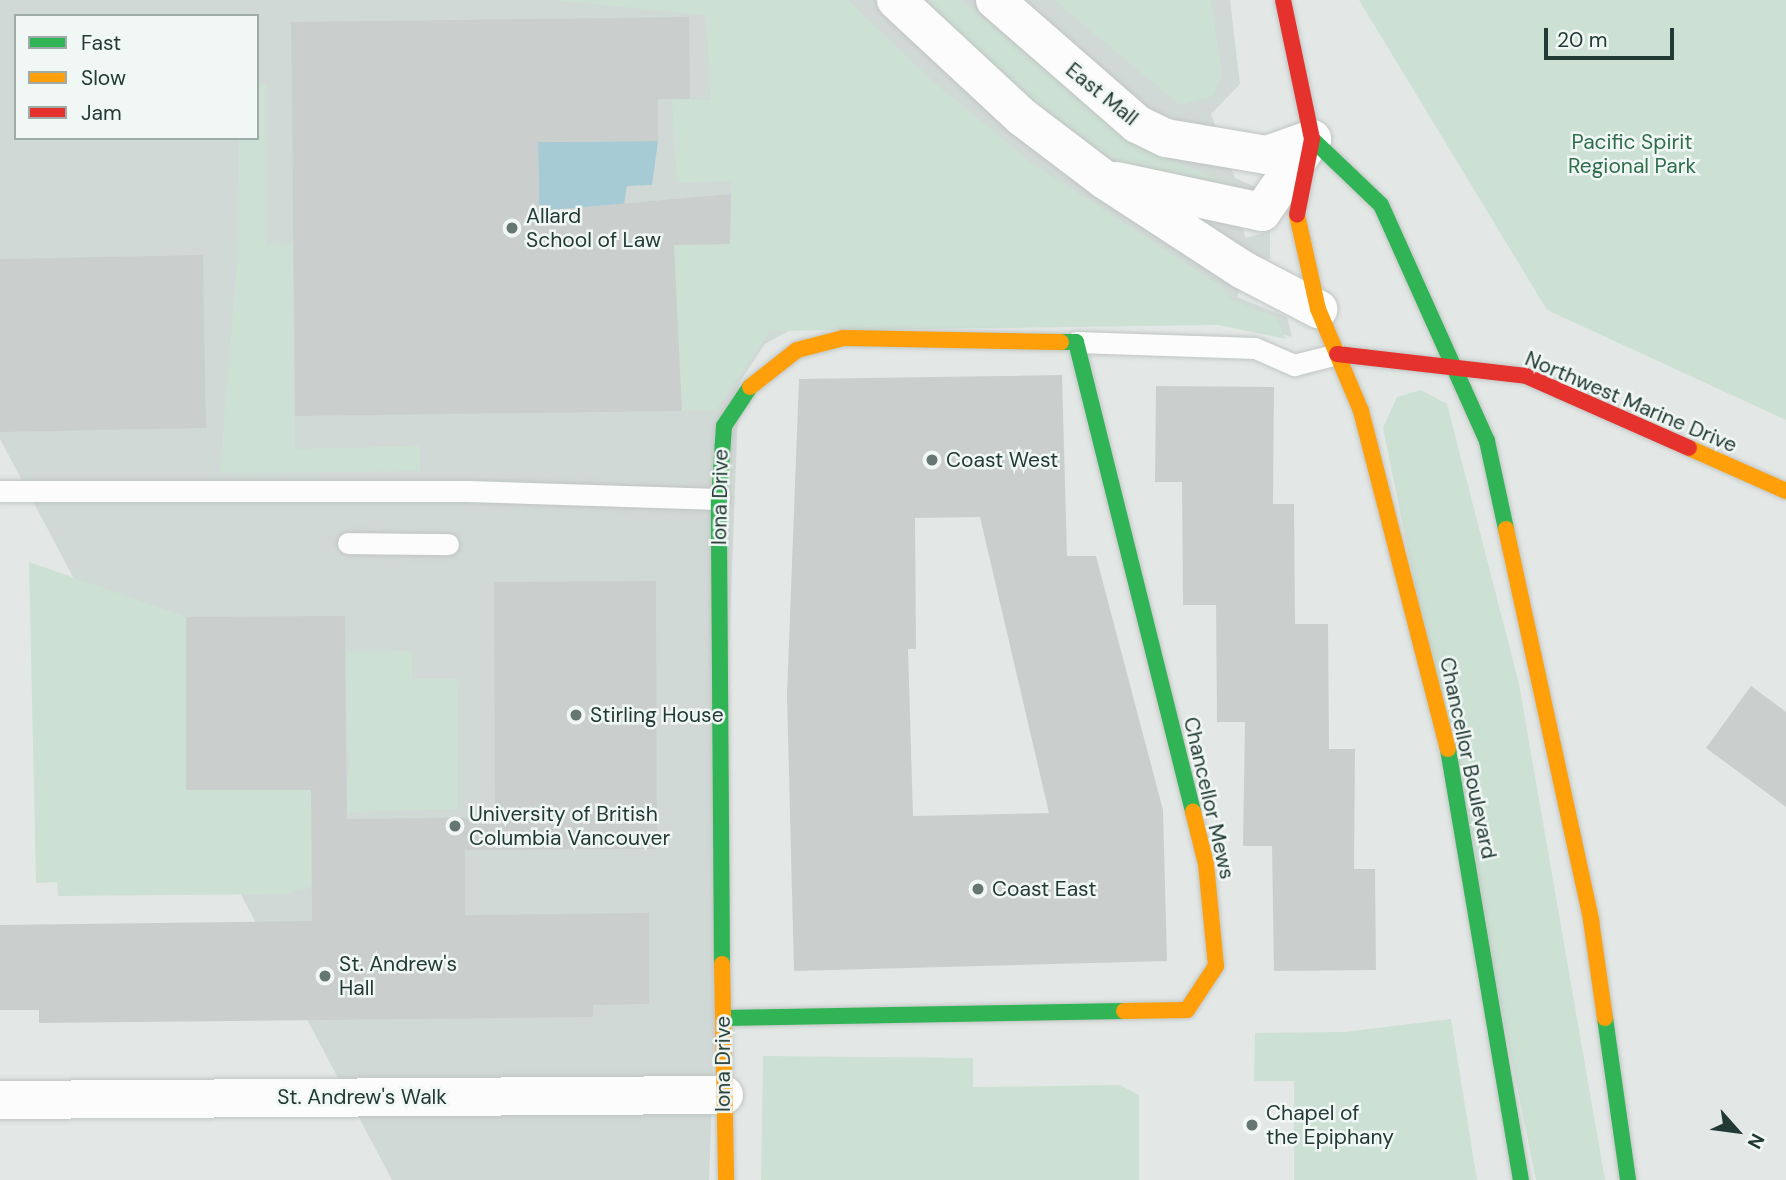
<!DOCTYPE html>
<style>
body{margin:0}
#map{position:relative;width:1786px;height:1180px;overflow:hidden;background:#e3e8e6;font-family:"DM Sans",sans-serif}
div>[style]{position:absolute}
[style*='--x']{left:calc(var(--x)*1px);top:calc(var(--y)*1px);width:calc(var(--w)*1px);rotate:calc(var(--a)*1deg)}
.built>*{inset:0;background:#d1d9d6}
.green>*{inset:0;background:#cde0d4}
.water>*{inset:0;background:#a6cbd4}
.building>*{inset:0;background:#cacfcd}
.roads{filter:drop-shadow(0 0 2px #c0c5c3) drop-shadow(0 0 2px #c0c5c3)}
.lane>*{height:21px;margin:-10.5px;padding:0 10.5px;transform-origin:10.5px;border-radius:10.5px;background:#fbfcfb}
.street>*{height:38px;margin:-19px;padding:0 19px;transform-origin:19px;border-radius:19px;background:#fbfcfb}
.fast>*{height:16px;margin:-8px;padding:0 8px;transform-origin:8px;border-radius:8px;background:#30b455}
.slow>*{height:16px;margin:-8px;padding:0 8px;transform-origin:8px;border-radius:8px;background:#ff9f0a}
.jam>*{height:16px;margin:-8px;padding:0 8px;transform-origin:8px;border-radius:8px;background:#e5322d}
.dots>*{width:19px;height:19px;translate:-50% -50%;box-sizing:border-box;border:4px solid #f1f7f4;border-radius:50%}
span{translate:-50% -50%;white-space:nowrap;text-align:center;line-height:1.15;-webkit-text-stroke:5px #f1f7f4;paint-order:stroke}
.street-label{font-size:21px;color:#223a35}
.park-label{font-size:21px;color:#2f6d4c}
.poi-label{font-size:21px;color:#223a35}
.left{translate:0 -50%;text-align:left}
.legend{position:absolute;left:14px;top:14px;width:245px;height:126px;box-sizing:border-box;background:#f1f7f4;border:2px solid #9eaba8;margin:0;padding:9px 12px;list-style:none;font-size:21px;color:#223a35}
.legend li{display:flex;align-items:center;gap:14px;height:35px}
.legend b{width:35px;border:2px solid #9eaba8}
.north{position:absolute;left:1702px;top:1096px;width:70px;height:70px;-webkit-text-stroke:5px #f1f7f4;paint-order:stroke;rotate:118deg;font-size:19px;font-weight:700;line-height:28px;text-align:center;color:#223a35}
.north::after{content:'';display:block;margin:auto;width:24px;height:32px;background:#223a35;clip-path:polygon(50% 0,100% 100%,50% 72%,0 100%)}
.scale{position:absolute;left:1544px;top:28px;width:130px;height:32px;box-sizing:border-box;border:4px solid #223a35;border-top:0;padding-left:9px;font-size:21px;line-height:24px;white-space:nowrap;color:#223a35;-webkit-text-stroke:5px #f1f7f4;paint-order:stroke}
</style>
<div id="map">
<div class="built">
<i style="clip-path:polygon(evenodd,0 0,1230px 0,1240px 84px,1211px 114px,1235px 178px,1265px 191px,1235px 190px,1245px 238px,1270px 231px,1270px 259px,1254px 256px,1237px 297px,1287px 317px,1292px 337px,1242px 323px,796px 327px,765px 344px,739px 383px,709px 1180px,392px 1180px,0 439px,0 0,16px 16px,257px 16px,257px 138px,16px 138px,16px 16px)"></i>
</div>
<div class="green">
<i style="clip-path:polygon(552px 0,848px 0,929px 78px,1032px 163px,1222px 287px,1232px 300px,1275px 317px,1286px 339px,1218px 325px,770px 331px,716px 410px,682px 411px,674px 245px,730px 244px,731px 181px,677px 183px,672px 99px,711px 100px,706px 15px)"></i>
<i style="clip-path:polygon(917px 0,961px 0,1136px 146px,1260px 196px,1136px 169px,1109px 156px,999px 76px)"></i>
<i style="clip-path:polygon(1054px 0,1211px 0,1222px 74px,1213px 96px,1180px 105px)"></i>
<i style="clip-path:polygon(1359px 0,1786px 0,1786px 420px,1547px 310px)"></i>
<i style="clip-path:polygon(257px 84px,266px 85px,267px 244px,293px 245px,295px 449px,420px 446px,420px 471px,220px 473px,237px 265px,239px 138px,257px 138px)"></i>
<i style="clip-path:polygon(1421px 390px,1447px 404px,1519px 684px,1605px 1180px,1536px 1180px,1383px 428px,1397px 397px)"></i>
<i style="clip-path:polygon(29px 562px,186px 617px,186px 790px,346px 790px,350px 760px,323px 652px,412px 651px,412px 679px,458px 679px,457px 809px,312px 813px,312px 886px,284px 894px,58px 896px,57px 882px,36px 883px)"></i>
<i style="clip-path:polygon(1451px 1019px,1477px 1180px,1294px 1180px,1294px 1081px,1254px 1081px,1255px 1033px,1344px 1032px)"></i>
<i style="clip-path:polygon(763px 1056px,973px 1058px,973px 1087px,1120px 1085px,1139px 1095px,1139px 1180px,761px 1180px)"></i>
</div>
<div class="water">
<i style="clip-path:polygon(658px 141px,652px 185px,627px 186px,624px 204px,539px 211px,538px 142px)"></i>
</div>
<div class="building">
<i style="clip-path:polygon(689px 17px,690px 99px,658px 99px,658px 141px,538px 142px,539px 211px,731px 194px,730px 244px,674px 245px,682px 411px,295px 416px,291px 22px)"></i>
<i style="clip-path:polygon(203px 255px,206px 428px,0 432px,0 259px)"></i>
<i style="clip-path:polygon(evenodd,1062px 375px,1067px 556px,1096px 556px,1163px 810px,1167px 961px,794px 971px,787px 695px,799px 379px,1062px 375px,980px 517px,1049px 813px,913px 816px,908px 649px,916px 649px,915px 518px,980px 517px)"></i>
<i style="clip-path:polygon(1156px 386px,1274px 387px,1273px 504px,1294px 504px,1295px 624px,1328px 624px,1329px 749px,1355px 749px,1354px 869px,1375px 869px,1376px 970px,1274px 971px,1272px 846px,1243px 846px,1245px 722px,1217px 722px,1216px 605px,1183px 605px,1182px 482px,1155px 482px)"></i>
<i style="clip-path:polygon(656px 581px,657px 849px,465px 850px,465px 915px,649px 913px,649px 1004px,593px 1005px,593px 1017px,39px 1023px,39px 1010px,0 1010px,0 925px,312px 921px,311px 790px,186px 790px,186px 617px,345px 616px,347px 819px,495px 817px,494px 582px)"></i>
<i style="clip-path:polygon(1751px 686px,1786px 712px,1786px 807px,1706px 748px)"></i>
</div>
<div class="roads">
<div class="lane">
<i style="--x:1076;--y:342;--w:179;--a:1.9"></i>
<i style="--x:1255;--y:348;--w:43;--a:23.6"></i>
<i style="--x:1294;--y:365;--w:44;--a:-14.3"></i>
<i style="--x:0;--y:491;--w:467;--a:0"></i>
<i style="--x:467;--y:491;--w:252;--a:1.8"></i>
<i style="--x:348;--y:543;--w:100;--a:0.6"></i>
</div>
<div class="street">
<i style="--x:896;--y:0;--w:172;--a:42.9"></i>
<i style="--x:1022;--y:117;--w:104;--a:37.2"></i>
<i style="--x:1105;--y:180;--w:165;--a:33.1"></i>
<i style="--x:1243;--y:270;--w:85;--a:27.5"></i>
<i style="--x:995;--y:0;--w:189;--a:41.1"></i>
<i style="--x:1137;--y:124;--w:32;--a:26"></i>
<i style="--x:1166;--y:138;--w:102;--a:9.6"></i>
<i style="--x:1267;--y:155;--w:48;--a:-19.6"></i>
<i style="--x:1117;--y:181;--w:148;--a:12.1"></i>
<i style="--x:1262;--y:212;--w:88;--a:-55.6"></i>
<i style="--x:0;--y:1100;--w:724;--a:-0.4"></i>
</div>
<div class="fast">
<i style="--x:1312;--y:139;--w:95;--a:43.7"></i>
<i style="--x:1381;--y:205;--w:259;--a:65.8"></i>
<i style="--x:1487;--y:441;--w:90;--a:77.8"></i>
<i style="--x:1061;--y:342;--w:15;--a:0"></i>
<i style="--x:1076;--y:342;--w:484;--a:76"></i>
<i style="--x:1448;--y:749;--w:437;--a:80.4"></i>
<i style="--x:722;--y:964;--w:465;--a:-90.4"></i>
<i style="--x:719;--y:499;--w:73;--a:-86.1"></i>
<i style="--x:724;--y:426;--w:47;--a:-56.3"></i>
<i style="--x:723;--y:1018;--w:401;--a:-1"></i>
<i style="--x:1605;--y:1018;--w:164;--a:81.9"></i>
</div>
<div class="slow">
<i style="--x:1297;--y:215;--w:96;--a:77.4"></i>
<i style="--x:1318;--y:309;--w:111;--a:67.1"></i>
<i style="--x:1361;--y:411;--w:349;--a:75.6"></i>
<i style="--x:750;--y:387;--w:60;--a:-38.2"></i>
<i style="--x:797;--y:350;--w:48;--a:-14.6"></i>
<i style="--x:843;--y:338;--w:218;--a:1.1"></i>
<i style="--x:1689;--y:448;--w:106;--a:23.9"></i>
<i style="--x:1506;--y:529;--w:400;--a:77.7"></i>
<i style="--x:1591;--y:920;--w:99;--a:81.9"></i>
<i style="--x:722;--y:964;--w:216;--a:88.9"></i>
<i style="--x:1124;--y:1011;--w:63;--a:-0.9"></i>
<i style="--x:1187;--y:1010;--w:53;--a:-56.6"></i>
<i style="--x:1216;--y:966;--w:102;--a:-95.6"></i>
<i style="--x:1206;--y:864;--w:54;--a:-104"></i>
</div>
<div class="jam">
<i style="--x:1283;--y:0;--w:142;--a:78.2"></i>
<i style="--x:1312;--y:139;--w:77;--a:101.2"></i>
<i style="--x:1337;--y:354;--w:190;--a:6.6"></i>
<i style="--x:1526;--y:376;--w:178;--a:23.8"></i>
</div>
</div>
<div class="dots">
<i style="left:512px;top:228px;background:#667773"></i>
<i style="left:932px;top:460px;background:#667773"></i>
<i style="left:576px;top:715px;background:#667773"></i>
<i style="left:455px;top:826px;background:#667773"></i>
<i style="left:978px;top:889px;background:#667773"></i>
<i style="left:325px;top:976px;background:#667773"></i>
<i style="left:1252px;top:1125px;background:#667773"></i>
</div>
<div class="street-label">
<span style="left:1102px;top:94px;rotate:39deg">East Mall</span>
<span style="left:1631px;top:402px;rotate:23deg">Northwest Marine Drive</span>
<span style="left:720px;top:497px;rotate:-89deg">Iona Drive</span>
<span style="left:1468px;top:758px;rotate:78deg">Chancellor Boulevard</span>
<span style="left:1209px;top:798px;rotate:77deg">Chancellor Mews</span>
<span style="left:723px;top:1064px;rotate:-90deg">Iona Drive</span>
<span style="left:362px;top:1097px">St. Andrew's Walk</span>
</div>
<div class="park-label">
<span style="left:1632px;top:154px">Pacific Spirit<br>Regional Park</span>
</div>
<div class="poi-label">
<span class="left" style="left:526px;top:228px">Allard<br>School of Law</span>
<span class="left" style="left:946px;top:460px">Coast West</span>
<span class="left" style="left:590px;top:715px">Stirling House</span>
<span class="left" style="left:469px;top:826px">University of British<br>Columbia Vancouver</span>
<span class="left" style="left:992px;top:889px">Coast East</span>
<span class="left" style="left:339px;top:976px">St. Andrew's<br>Hall</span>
<span class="left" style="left:1266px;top:1125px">Chapel of<br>the Epiphany</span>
</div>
<ul class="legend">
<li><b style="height:9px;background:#30b455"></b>Fast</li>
<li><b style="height:9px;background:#ff9f0a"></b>Slow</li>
<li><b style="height:9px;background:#e5322d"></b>Jam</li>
</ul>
<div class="north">N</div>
<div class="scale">20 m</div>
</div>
